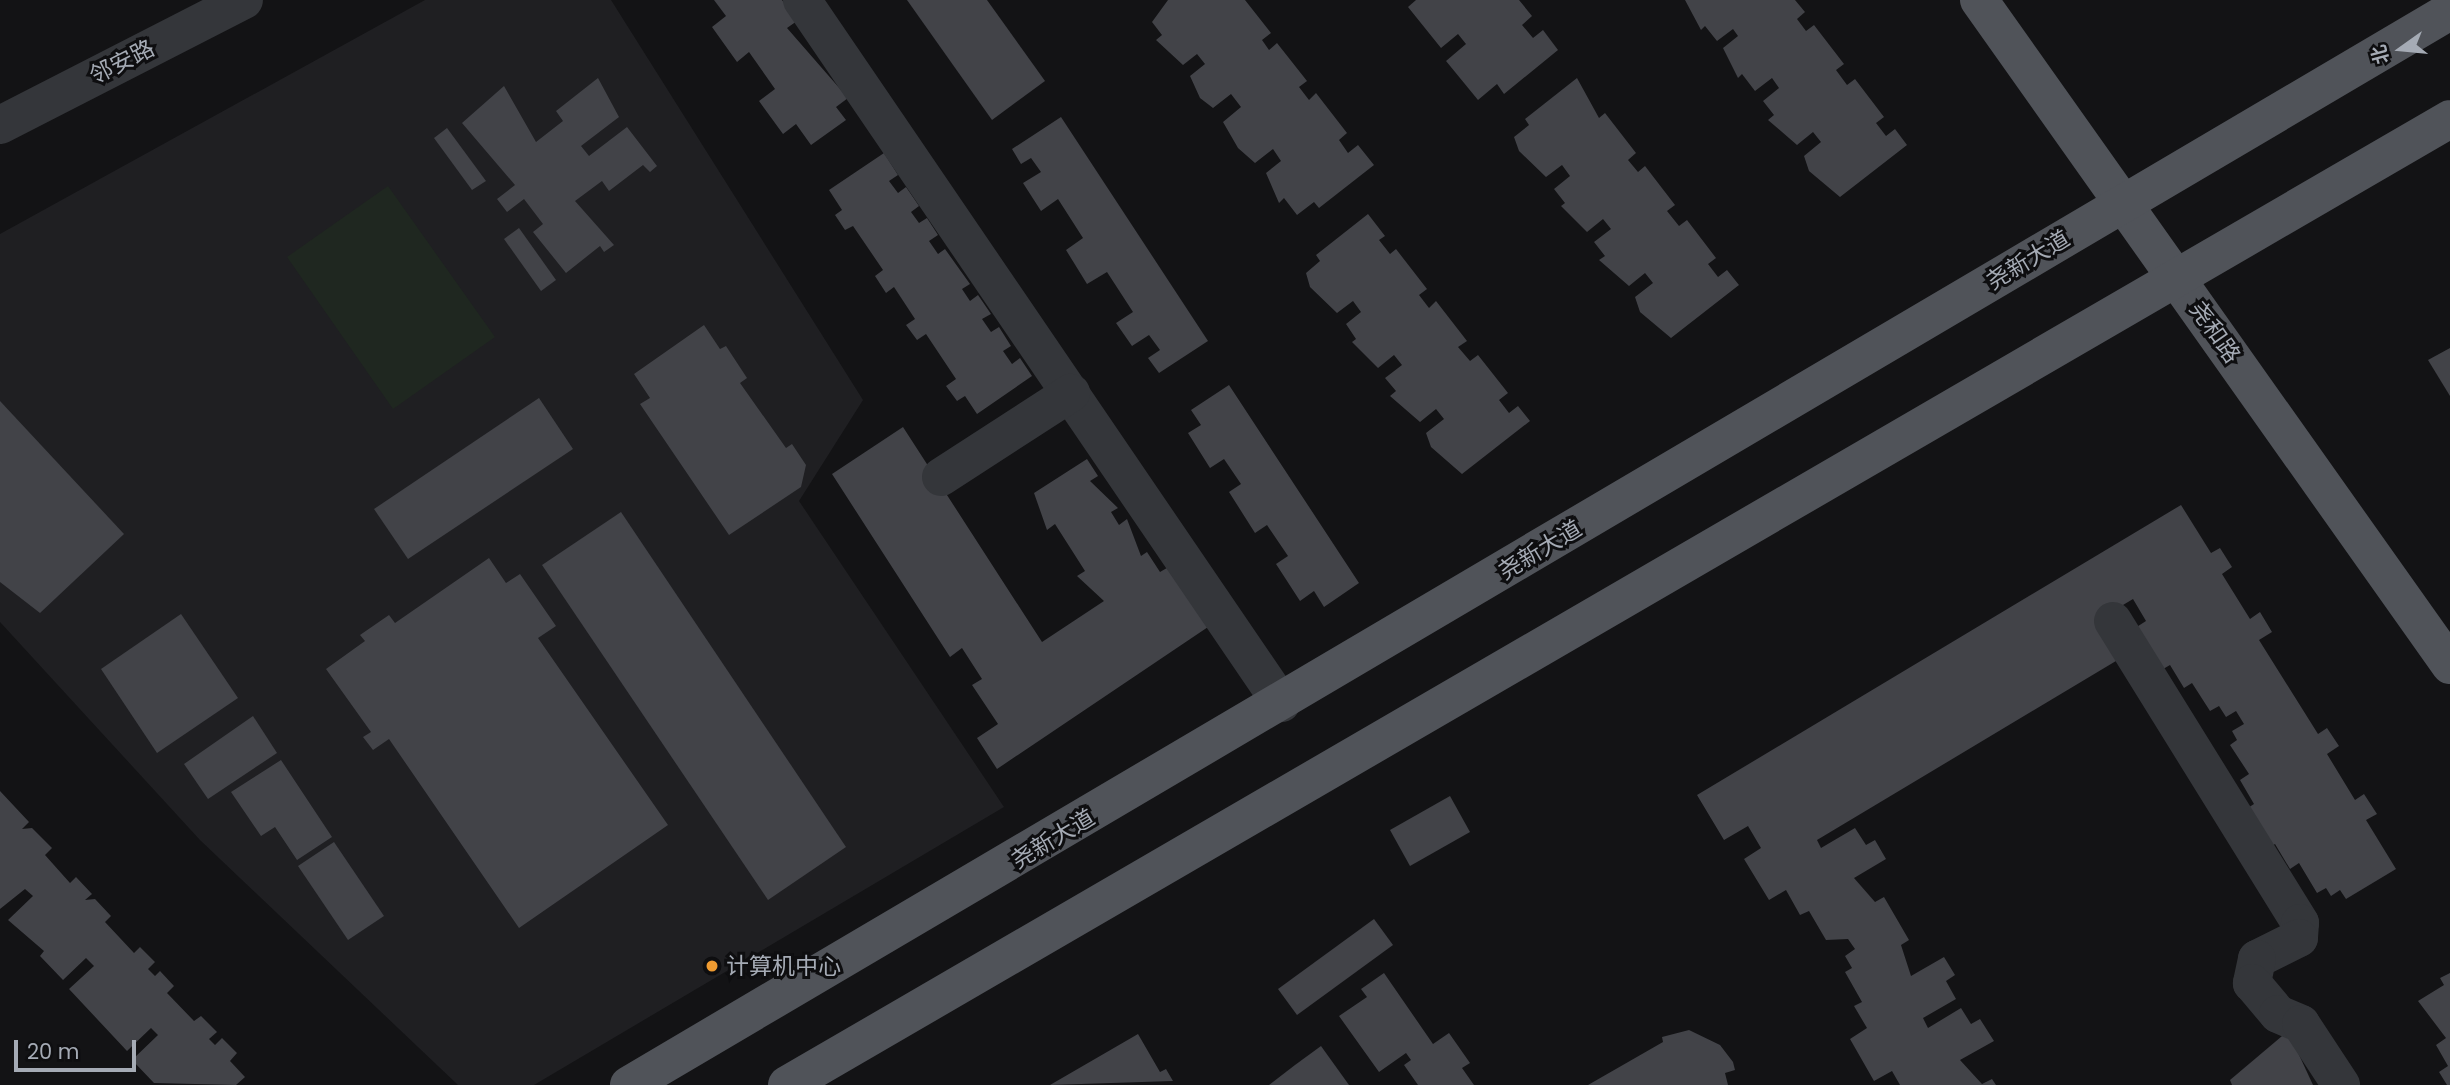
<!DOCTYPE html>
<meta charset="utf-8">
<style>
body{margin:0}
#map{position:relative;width:2450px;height:1085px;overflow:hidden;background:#131315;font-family:Poppins,"Noto Sans SC",sans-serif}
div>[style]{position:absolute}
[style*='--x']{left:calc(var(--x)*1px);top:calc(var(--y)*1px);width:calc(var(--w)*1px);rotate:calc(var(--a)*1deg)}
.built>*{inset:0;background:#1f1f22}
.green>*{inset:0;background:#1f2720}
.building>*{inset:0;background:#424348}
.minor>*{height:38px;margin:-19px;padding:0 19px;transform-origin:19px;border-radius:19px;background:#34363a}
.major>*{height:38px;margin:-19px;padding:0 19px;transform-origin:19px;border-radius:19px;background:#505359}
.dots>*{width:19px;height:19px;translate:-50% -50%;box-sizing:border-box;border:4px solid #0e0e10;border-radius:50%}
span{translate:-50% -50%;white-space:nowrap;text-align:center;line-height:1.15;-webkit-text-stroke:6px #0e0e10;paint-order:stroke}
.street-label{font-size:23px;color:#a5abb5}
.poi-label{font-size:23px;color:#a5abb5}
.left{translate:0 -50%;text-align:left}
.north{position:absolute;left:2366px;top:14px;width:70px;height:70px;-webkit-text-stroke:5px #0e0e10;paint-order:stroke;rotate:255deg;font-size:19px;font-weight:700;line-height:28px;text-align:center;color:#a5abb5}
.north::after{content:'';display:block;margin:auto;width:24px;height:32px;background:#a5abb5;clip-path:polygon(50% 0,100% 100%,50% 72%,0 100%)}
.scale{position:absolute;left:14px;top:1040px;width:122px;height:32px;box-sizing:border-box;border:4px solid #a5abb5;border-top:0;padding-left:9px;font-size:21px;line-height:24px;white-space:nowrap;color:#a5abb5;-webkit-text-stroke:5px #0e0e10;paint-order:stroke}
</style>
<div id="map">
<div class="built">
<i style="clip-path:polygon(425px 0,611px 0,863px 400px,799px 501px,1004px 807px,534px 1085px,458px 1085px,200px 840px,0 622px,0 234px)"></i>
</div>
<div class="green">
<i style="clip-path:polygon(388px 186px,495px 337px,393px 409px,287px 257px)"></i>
</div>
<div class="building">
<i style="clip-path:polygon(714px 0,782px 0,797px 21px,787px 28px,848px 98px,836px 107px,846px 120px,811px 145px,796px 124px,783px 134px,759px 101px,775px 89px,749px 52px,737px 62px,712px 27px,726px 16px)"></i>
<i style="clip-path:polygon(907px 0,987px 0,1045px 81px,992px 120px)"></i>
<i style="clip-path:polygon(1168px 0,1245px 0,1271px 33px,1262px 40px,1269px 50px,1277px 43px,1307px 81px,1299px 87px,1309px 100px,1316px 93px,1347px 133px,1339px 140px,1348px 153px,1358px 145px,1374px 165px,1319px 208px,1314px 202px,1297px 215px,1284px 198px,1279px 203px,1266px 173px,1281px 161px,1273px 149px,1255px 163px,1238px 148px,1223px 122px,1241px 107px,1231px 94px,1213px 108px,1200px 98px,1190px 76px,1205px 64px,1197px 54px,1183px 65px,1156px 40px,1162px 35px,1152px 22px)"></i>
<i style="clip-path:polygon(1416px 0,1519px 0,1532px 16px,1522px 25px,1533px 38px,1543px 30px,1558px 50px,1504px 94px,1497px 84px,1478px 100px,1446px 61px,1466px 44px,1458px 34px,1441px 48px,1408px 7px)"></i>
<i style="clip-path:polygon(1685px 0,1795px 0,1805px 12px,1797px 19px,1806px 31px,1814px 25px,1844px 64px,1836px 70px,1847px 85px,1855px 79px,1884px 117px,1876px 123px,1886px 136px,1895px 129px,1907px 145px,1840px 197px,1809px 171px,1804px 156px,1821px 142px,1813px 132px,1797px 145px,1768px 120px,1774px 115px,1763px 101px,1779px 88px,1772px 78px,1755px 91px,1742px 74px,1738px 78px,1723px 48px,1738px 36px,1733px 29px,1717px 41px,1705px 26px,1701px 30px)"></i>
<i style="clip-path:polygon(598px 78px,619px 117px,581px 146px,589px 156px,627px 127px,657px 166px,650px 172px,643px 165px,609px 191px,602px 181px,575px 201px,614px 245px,604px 252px,600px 246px,566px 273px,533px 232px,543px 224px,524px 199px,507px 212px,497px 199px,515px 185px,462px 123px,504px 86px,536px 142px,563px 121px,556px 111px)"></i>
<i style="clip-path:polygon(1577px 78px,1599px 118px,1605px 113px,1636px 153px,1628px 160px,1638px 172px,1645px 166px,1675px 205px,1667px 211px,1679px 226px,1687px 220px,1716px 258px,1708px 264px,1718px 277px,1727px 270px,1739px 285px,1671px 338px,1640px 312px,1635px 297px,1653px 283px,1645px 273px,1629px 286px,1599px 260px,1605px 256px,1594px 242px,1611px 229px,1603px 219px,1587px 232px,1561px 206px,1565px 203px,1554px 189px,1570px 176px,1562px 165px,1546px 177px,1519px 151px,1514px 137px,1529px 125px,1525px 119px)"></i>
<i style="clip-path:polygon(1061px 117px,1208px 341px,1159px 373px,1148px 358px,1160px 350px,1149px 335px,1132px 346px,1116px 323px,1133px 312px,1107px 272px,1087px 284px,1066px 250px,1083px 238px,1058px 199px,1041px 211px,1023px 183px,1041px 172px,1031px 158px,1021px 164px,1012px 149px)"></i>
<i style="clip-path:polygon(447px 128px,486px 181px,472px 190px,434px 138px)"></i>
<i style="clip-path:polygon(884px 153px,898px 175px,889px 181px,898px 193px,906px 187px,919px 206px,911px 212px,919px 223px,927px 218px,938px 235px,929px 241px,938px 254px,945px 249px,970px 284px,962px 289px,970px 301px,978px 295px,991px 314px,982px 319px,991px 332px,999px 327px,1011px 346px,1003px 351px,1012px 364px,1020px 358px,1032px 376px,977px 414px,965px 396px,957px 401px,946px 386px,956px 379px,926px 334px,917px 340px,906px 325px,915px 319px,894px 287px,886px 293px,875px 276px,883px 270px,853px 226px,845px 230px,835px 215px,842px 210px,829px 190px)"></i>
<i style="clip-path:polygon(1368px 214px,1385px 236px,1379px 240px,1390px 254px,1396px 249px,1427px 289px,1419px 295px,1429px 308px,1436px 301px,1467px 341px,1458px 347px,1470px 361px,1478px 355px,1508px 393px,1499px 400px,1509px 413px,1518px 406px,1530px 421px,1462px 474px,1431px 447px,1426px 433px,1444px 419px,1436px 409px,1420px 422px,1390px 396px,1396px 391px,1385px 378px,1402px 365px,1394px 355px,1378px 368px,1352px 342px,1356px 339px,1346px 324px,1361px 312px,1353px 301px,1337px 313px,1310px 287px,1306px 273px,1320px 261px,1316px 255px)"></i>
<i style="clip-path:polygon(519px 228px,556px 280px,541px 291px,504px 239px)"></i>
<i style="clip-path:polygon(704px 325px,720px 349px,726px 346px,747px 378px,740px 383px,786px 448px,792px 444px,806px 465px,801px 487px,729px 535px,640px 404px,650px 398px,634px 374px)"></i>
<i style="clip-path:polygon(2450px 348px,2450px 396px,2428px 360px)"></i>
<i style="clip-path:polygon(1229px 385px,1359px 583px,1324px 607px,1314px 591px,1300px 601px,1276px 564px,1288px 556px,1267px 525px,1255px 533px,1229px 492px,1241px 484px,1224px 459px,1210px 468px,1188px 433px,1201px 425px,1191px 410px)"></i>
<i style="clip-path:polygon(539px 398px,573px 449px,408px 559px,374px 509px)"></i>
<i style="clip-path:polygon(0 401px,124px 534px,40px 613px,0 582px)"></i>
<i style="clip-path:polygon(903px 427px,1042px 642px,1104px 601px,1077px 576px,1085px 571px,1055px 524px,1047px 530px,1034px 493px,1087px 459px,1098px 476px,1090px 481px,1118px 508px,1111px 512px,1119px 525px,1127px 519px,1141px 556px,1147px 552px,1160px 572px,1172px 565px,1211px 625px,997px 769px,977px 738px,998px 724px,972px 685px,982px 679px,962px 648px,950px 657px,832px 474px)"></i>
<i style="clip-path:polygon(2181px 505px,2211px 553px,2220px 548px,2232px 567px,2222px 574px,2250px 619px,2260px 612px,2272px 632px,2259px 640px,2318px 734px,2327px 728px,2339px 746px,2327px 754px,2355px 800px,2364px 794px,2377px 814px,2366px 820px,2396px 869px,2346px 899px,2340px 890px,2331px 896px,2326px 888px,2317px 893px,2299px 863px,2290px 869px,2275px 844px,2267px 849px,2243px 811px,2254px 804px,2240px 780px,2249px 774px,2230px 745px,2237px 740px,2232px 731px,2244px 724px,2236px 711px,2226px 717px,2219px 706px,2210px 711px,2192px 683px,2184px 688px,2170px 665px,2158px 672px,2132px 630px,2146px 621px,2133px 599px,2103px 617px,2126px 655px,1817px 840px,1821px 848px,1855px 828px,1866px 845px,1875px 840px,1886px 859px,1854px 878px,1875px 902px,1884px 897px,1909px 940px,1901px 945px,1911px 976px,1944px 957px,1955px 975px,1946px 981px,1956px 999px,1923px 1018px,1928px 1028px,1961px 1008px,1971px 1024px,1980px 1019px,1994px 1041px,1960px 1060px,1982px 1084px,1992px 1079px,1996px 1085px,1900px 1085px,1892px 1071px,1874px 1081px,1850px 1039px,1867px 1028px,1854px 1006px,1862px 1002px,1845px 972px,1852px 968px,1845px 956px,1855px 949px,1848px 939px,1826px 940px,1809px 911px,1800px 915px,1786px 890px,1769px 900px,1744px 859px,1761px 848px,1748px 826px,1724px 840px,1697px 795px)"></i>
<i style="clip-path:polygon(621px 512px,846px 847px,768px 900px,542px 565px)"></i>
<i style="clip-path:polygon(489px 558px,506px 583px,520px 574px,556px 626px,538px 638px,668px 825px,519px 928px,389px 739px,373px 750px,363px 737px,371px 732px,326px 669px,365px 641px,360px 635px,389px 615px,395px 623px)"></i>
<i style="clip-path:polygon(181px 614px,238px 698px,157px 753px,101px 669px)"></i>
<i style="clip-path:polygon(253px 716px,277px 753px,208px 799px,184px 764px)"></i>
<i style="clip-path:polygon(281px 760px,332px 837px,297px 860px,275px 827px,261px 836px,231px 792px)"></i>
<i style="clip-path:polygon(0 791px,29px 822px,22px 829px,32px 828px,52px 848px,45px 855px,70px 883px,76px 877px,92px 894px,85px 900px,95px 899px,111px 916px,105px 922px,134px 953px,140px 947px,155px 962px,148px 969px,155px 976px,160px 971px,174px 986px,167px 993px,194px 1021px,201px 1016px,217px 1032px,209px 1039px,215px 1045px,222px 1038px,237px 1053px,230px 1061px,245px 1077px,236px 1085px,154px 1083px,132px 1060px,158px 1035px,151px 1028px,127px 1051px,69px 989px,94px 966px,86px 958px,63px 980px,40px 956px,44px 951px,8px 920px,33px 896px,25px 889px,0 909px)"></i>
<i style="clip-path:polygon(1450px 796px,1470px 832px,1410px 866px,1390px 830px)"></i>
<i style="clip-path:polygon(334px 842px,384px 916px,348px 940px,298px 866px)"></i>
<i style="clip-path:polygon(1374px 919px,1393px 945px,1297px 1015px,1278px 989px)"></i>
<i style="clip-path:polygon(1384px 973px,1433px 1044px,1449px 1033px,1470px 1063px,1462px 1068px,1474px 1085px,1418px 1085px,1404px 1065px,1411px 1060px,1406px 1053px,1379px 1072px,1339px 1016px,1367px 997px,1361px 989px)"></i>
<i style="clip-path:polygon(2450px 973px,2450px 1085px,2447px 1085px,2439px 1072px,2448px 1066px,2436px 1045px,2446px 1038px,2418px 1001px,2444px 985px,2440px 978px)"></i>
<i style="clip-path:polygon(1689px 1030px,1720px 1045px,1733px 1062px,1735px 1070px,1725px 1073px,1728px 1085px,1588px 1085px,1663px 1042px,1662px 1037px)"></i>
<i style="clip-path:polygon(2288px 1031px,2313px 1085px,2232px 1085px,2230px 1080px)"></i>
<i style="clip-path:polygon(1138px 1034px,1160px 1072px,1166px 1069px,1173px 1081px,1050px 1085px)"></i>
<i style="clip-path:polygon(1321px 1046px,1349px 1085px,1269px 1085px,1295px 1065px)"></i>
</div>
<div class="minor">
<i style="--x:802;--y:0;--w:851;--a:55.73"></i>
<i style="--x:0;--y:125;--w:274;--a:-27.1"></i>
<i style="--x:941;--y:477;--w:155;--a:-32.9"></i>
<i style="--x:2113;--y:621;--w:355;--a:58.2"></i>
<i style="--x:2300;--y:923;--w:15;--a:94"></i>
<i style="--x:2299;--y:938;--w:47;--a:153.4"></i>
<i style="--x:2257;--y:959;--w:25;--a:102"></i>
<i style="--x:2252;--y:983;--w:40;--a:50"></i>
<i style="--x:2278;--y:1014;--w:25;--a:23"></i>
<i style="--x:2301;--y:1024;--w:73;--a:56.7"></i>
</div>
<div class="major">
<i style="--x:1979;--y:0;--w:815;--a:54.69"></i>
<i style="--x:629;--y:1085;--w:2114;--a:-30.53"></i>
<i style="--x:787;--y:1085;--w:1923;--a:-30.15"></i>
</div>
<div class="dots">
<i style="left:712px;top:966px;background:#ef9b31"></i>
</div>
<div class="street-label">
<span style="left:122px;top:62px;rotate:-27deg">邻安路</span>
<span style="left:2028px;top:260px;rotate:-31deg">尧新大道</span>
<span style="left:2215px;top:332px;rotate:55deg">尧和路</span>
<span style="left:1540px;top:550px;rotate:-31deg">尧新大道</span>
<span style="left:1053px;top:839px;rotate:-31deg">尧新大道</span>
</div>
<div class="poi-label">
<span class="left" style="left:726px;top:966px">计算机中心</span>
</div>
<div class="north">北</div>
<div class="scale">20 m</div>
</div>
